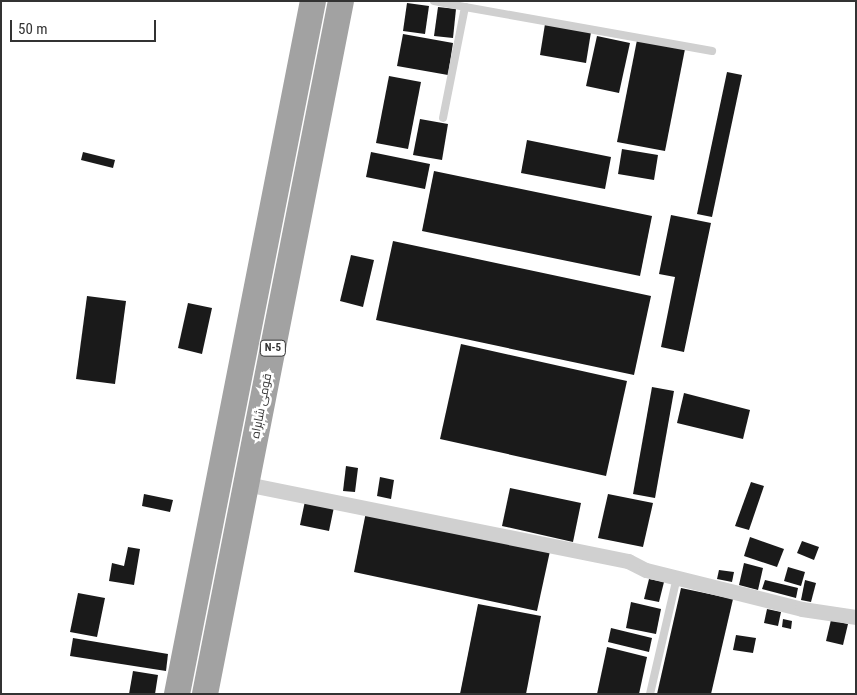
<!DOCTYPE html>
<meta charset="utf-8">
<style>
body{margin:0}
#map{position:relative;width:857px;height:695px;overflow:hidden;background:#fff;font-family:"Roboto Condensed",Cairo,sans-serif}
div>[style]{position:absolute}
[style*='--x']{left:calc(var(--x)*1px);top:calc(var(--y)*1px);width:calc(var(--w)*1px);rotate:calc(var(--a)*1deg)}
.building>*{inset:0;background:#1a1a1a}
.service>*{height:8px;margin:-4px;padding:0 4px;transform-origin:4px;border-radius:4px;background:#d0d0d0}
.minor>*{height:15px;margin:-7.5px;padding:0 7.5px;transform-origin:7.5px;border-radius:7.5px;background:#d0d0d0}
.trunk>*{height:26px;margin:-13px;padding:0 13px;transform-origin:13px;border-radius:13px;background:#a2a2a2}
span{translate:-50% -50%;white-space:nowrap;text-align:center;line-height:1.15;-webkit-text-stroke:5px #fff;paint-order:stroke}
.shield-label span{padding:1px 4px;background:#fff;border:1px solid;border-radius:4px;-webkit-text-stroke-width:0}
.shield-label{font-size:11px;color:#333;font-weight:700}
.street-label{font-size:12px;color:#333}
.frame{position:absolute;inset:0;border:2px solid #333;pointer-events:none}
.scale{position:absolute;left:10px;top:20px;width:146px;height:22px;box-sizing:border-box;border:2px solid #333;border-top:0;padding-left:6px;font-size:15px;line-height:18px;white-space:nowrap;color:#333;-webkit-text-stroke:4px #fff;paint-order:stroke}
</style>
<div id="map">
<div class="building">
<i style="clip-path:polygon(407px 3px,429px 6px,425px 34px,403px 31px)"></i>
<i style="clip-path:polygon(438px 7px,456px 9px,453px 38px,434px 36px)"></i>
<i style="clip-path:polygon(545px 24px,591px 32px,586px 63px,540px 55px)"></i>
<i style="clip-path:polygon(403px 34px,453px 43px,448px 75px,397px 66px)"></i>
<i style="clip-path:polygon(597px 36px,630px 43px,619px 93px,586px 86px)"></i>
<i style="clip-path:polygon(637px 40px,685px 49px,665px 151px,617px 142px)"></i>
<i style="clip-path:polygon(727px 72px,742px 75px,712px 217px,697px 214px)"></i>
<i style="clip-path:polygon(389px 76px,421px 82px,408px 149px,376px 143px)"></i>
<i style="clip-path:polygon(420px 119px,448px 124px,442px 160px,413px 155px)"></i>
<i style="clip-path:polygon(527px 140px,611px 157px,605px 189px,521px 173px)"></i>
<i style="clip-path:polygon(622px 149px,658px 155px,654px 180px,618px 174px)"></i>
<i style="clip-path:polygon(83px 152px,115px 160px,113px 168px,81px 160px)"></i>
<i style="clip-path:polygon(371px 152px,430px 164px,425px 189px,366px 177px)"></i>
<i style="clip-path:polygon(434px 171px,652px 216px,640px 276px,422px 231px)"></i>
<i style="clip-path:polygon(671px 215px,711px 223px,684px 352px,661px 347px,675px 277px,659px 274px)"></i>
<i style="clip-path:polygon(393px 241px,651px 296px,634px 375px,376px 320px)"></i>
<i style="clip-path:polygon(351px 255px,374px 260px,363px 307px,340px 301px)"></i>
<i style="clip-path:polygon(87px 296px,126px 301px,115px 384px,76px 379px)"></i>
<i style="clip-path:polygon(188px 303px,212px 308px,202px 354px,178px 348px)"></i>
<i style="clip-path:polygon(461px 344px,627px 381px,606px 476px,440px 439px)"></i>
<i style="clip-path:polygon(652px 387px,674px 391px,655px 498px,633px 494px)"></i>
<i style="clip-path:polygon(684px 393px,750px 410px,743px 439px,677px 423px)"></i>
<i style="clip-path:polygon(346px 466px,358px 468px,355px 492px,343px 491px)"></i>
<i style="clip-path:polygon(380px 477px,394px 480px,391px 499px,377px 496px)"></i>
<i style="clip-path:polygon(751px 482px,764px 486px,749px 530px,735px 526px)"></i>
<i style="clip-path:polygon(510px 488px,581px 503px,573px 542px,502px 526px)"></i>
<i style="clip-path:polygon(144px 494px,173px 500px,170px 512px,142px 506px)"></i>
<i style="clip-path:polygon(608px 494px,653px 503px,643px 547px,598px 538px)"></i>
<i style="clip-path:polygon(305px 501px,334px 507px,329px 531px,300px 525px)"></i>
<i style="clip-path:polygon(366px 512px,550px 551px,537px 611px,354px 572px)"></i>
<i style="clip-path:polygon(750px 537px,784px 549px,777px 567px,744px 556px)"></i>
<i style="clip-path:polygon(802px 541px,819px 547px,814px 560px,797px 553px)"></i>
<i style="clip-path:polygon(128px 547px,140px 549px,134px 585px,109px 581px,112px 563px,124px 566px)"></i>
<i style="clip-path:polygon(744px 563px,763px 568px,758px 590px,739px 585px)"></i>
<i style="clip-path:polygon(788px 567px,805px 572px,801px 586px,784px 581px)"></i>
<i style="clip-path:polygon(719px 570px,734px 572px,732px 582px,717px 579px)"></i>
<i style="clip-path:polygon(649px 579px,664px 582px,659px 602px,644px 599px)"></i>
<i style="clip-path:polygon(765px 580px,798px 588px,796px 598px,762px 589px)"></i>
<i style="clip-path:polygon(805px 580px,816px 583px,811px 602px,801px 600px)"></i>
<i style="clip-path:polygon(681px 588px,733px 599px,711px 694px,657px 694px)"></i>
<i style="clip-path:polygon(78px 593px,105px 598px,97px 637px,70px 632px)"></i>
<i style="clip-path:polygon(631px 602px,661px 609px,656px 634px,626px 628px)"></i>
<i style="clip-path:polygon(478px 604px,541px 616px,526px 694px,460px 694px)"></i>
<i style="clip-path:polygon(767px 609px,781px 612px,778px 626px,764px 623px)"></i>
<i style="clip-path:polygon(783px 619px,792px 621px,791px 629px,782px 627px)"></i>
<i style="clip-path:polygon(831px 620px,848px 624px,843px 645px,826px 641px)"></i>
<i style="clip-path:polygon(611px 628px,652px 638px,649px 652px,608px 642px)"></i>
<i style="clip-path:polygon(736px 635px,756px 638px,753px 653px,733px 650px)"></i>
<i style="clip-path:polygon(73px 638px,168px 654px,166px 671px,70px 656px)"></i>
<i style="clip-path:polygon(607px 647px,647px 657px,639px 694px,597px 694px)"></i>
<i style="clip-path:polygon(133px 671px,158px 675px,155px 694px,129px 694px)"></i>
</div>
<div class="service">
<i style="--x:434;--y:1;--w:32;--a:11"></i>
<i style="--x:465;--y:7;--w:113;--a:101.2"></i>
<i style="--x:465;--y:7;--w:251;--a:10.1"></i>
<i style="--x:650;--y:694;--w:120;--a:-77"></i>
</div>
<div class="minor">
<i style="--x:246;--y:484;--w:390;--a:11.4"></i>
<i style="--x:628;--y:561;--w:20;--a:27"></i>
<i style="--x:646;--y:570;--w:161;--a:14"></i>
<i style="--x:802;--y:609;--w:55;--a:8.4"></i>
</div>
<div class="trunk">
<i style="--x:177;--y:694;--w:706;--a:-78.9"></i>
<i style="--x:205;--y:694;--w:706;--a:-78.9"></i>
</div>
<div class="shield-label">
<span style="left:273px;top:348px">N-5</span>
</div>
<div class="street-label">
<span style="left:262px;top:406px;rotate:-79deg">قومی شاہراہ</span>
</div>
<div class="frame"></div>
<div class="scale">50 m</div>
</div>
